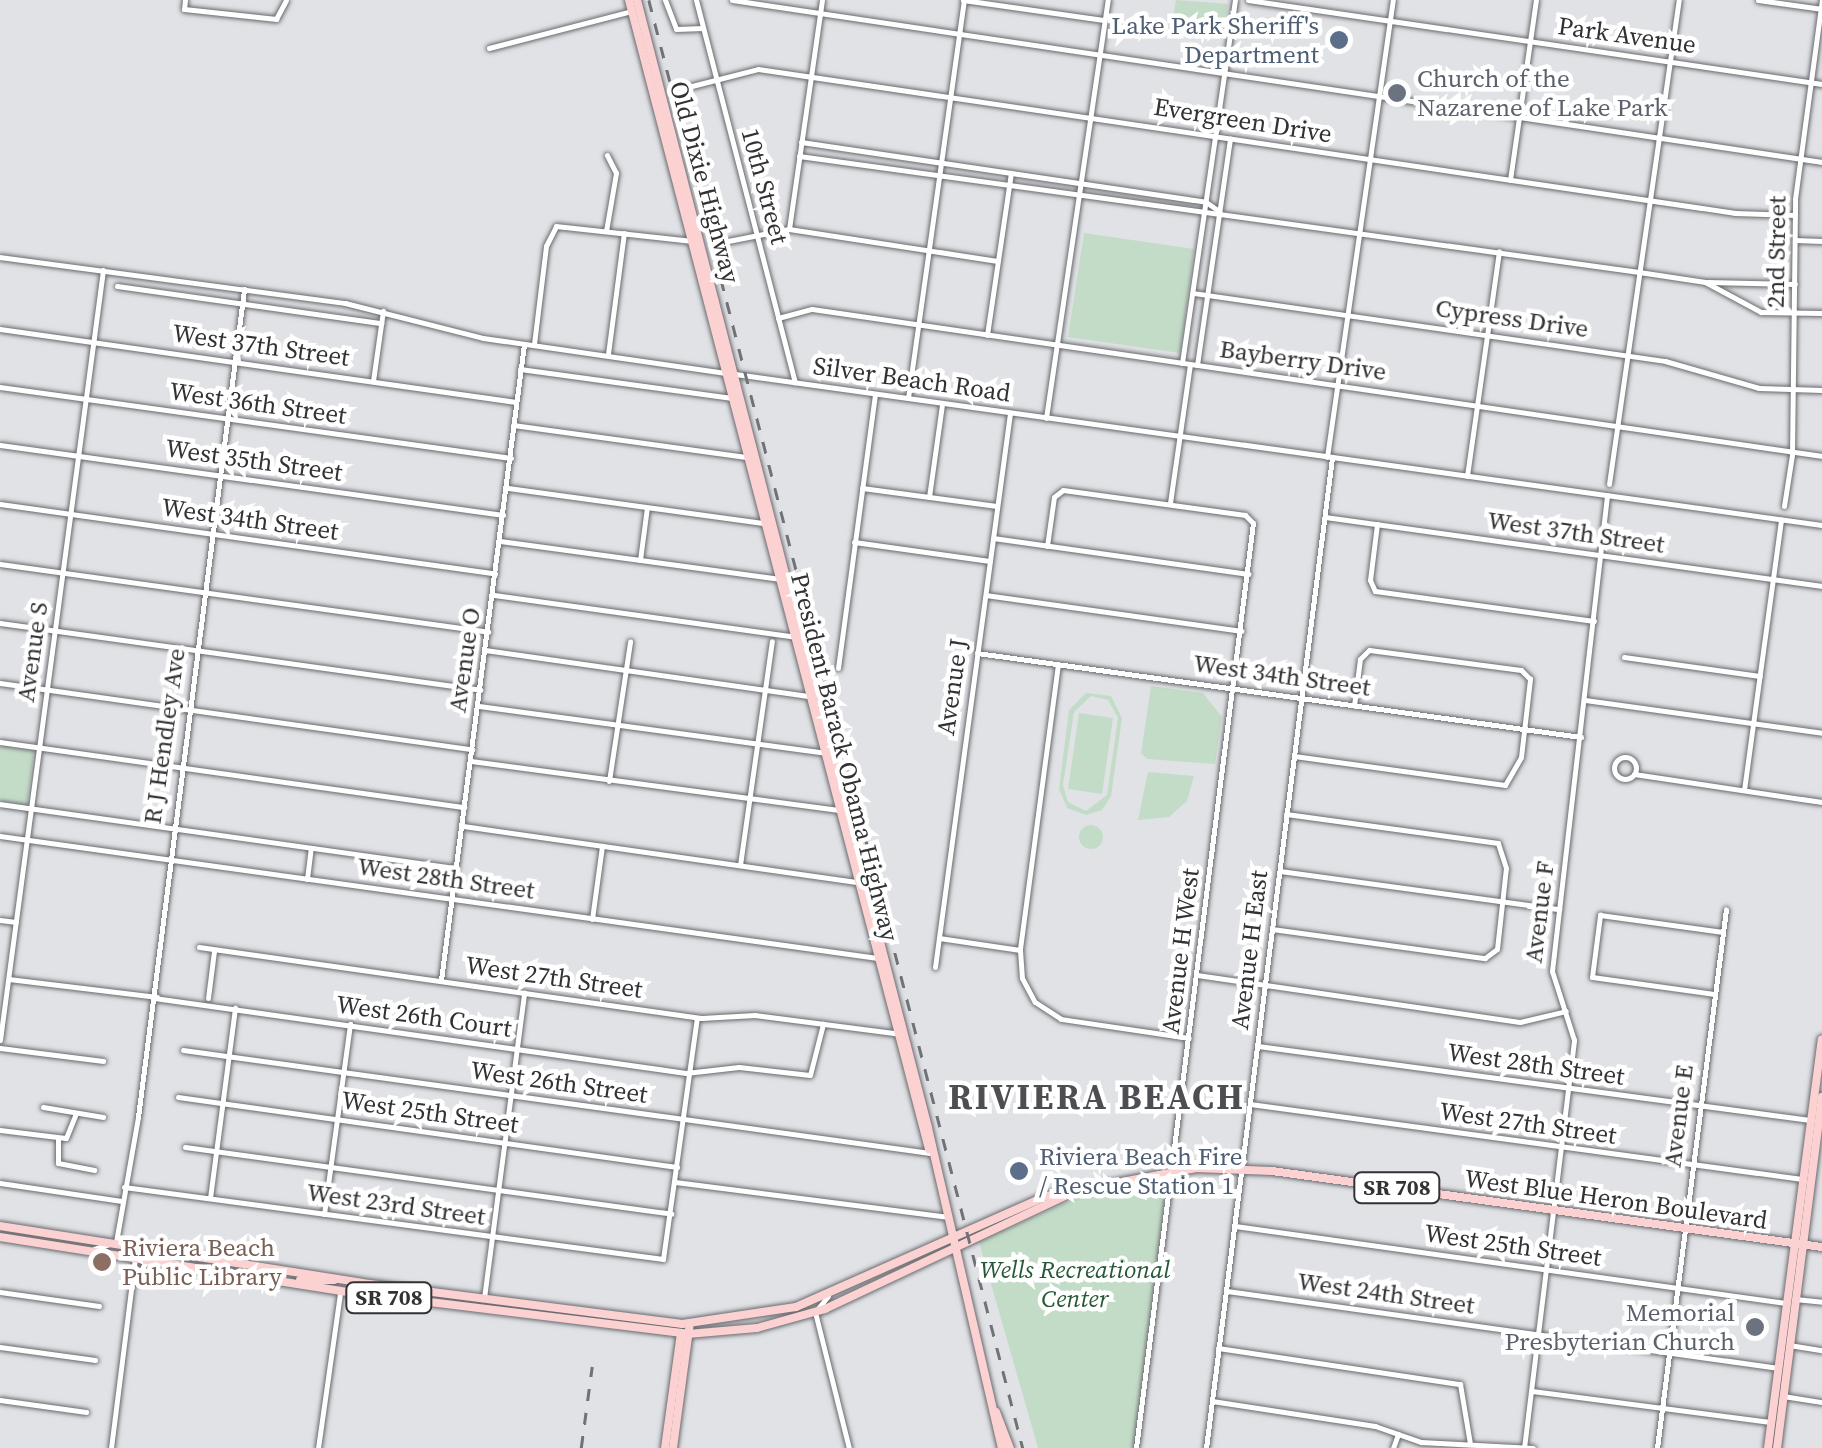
<!DOCTYPE html>
<style>
body{margin:0}
#map{position:relative;width:1822px;height:1448px;overflow:hidden;background:#e0e2e6;font-family:"Source Serif 4",serif}
div>[style]{position:absolute}
[style*='--x']{left:calc(var(--x)*1px);top:calc(var(--y)*1px);width:calc(var(--w)*1px);rotate:calc(var(--a)*1deg)}
.green>*{inset:0;background:#c3dcc7}
.round{border-radius:50%}
.roads{filter:drop-shadow(0 0 2px #696a6e) drop-shadow(0 0 2px #696a6e)}
.minor>*{height:5px;margin:-2.5px;padding:0 2.5px;transform-origin:2.5px;border-radius:2.5px;background:#fff}
.minor>.ring{margin:-2.5px;padding:0;box-sizing:content-box;background:none;border:5px solid #fff;border-radius:50%}
.major>*{height:8px;margin:-4px;padding:0 4px;transform-origin:4px;border-radius:4px;background:#fbd1d1}
.rail>*{height:2.5px;margin-top:-1.25px;transform-origin:0;background:repeating-linear-gradient(90deg,#717275 0 12px,transparent 0 24px)}
.dots>*{width:28px;height:28px;translate:-50% -50%;box-sizing:border-box;border:5px solid #fff;border-radius:50%}
span{translate:-50% -50%;white-space:nowrap;text-align:center;line-height:1.15;-webkit-text-stroke:9px #fff;paint-order:stroke}
.shield-label span{padding:2px 8px;background:#fff;border:2px solid;border-radius:8px;-webkit-text-stroke-width:0}
.shield-label{font-size:22px;color:#323234;font-weight:700}
.service-label{font-size:25px;color:#4e5e75}
.right{translate:-100% -50%;text-align:right}
.left{translate:0 -50%;text-align:left}
.street-label{font-size:25px;color:#323234}
.worship-label{font-size:25px;color:#5b616d}
.education-label{font-size:25px;color:#785e54}
.park-label{font-size:25px;color:#275835;font-style:italic}
.district-label{font-size:35px;color:#4d4e51;font-weight:700;letter-spacing:2.5px}
</style>
<div id="map">
<div class="green">
<i style="clip-path:polygon(1176px 0,1228px 4px,1224px 32px,1172px 23px)"></i>
<i style="clip-path:polygon(1084px 233px,1194px 249px,1180px 353px,1068px 337px)"></i>
<i style="clip-path:polygon(1151px 686px,1203px 693px,1222px 717px,1215px 764px,1147px 759px,1141px 753px)"></i>
<i style="clip-path:polygon(evenodd,1086px 693px,1111px 696px,1122px 718px,1111px 796px,1102px 810px,1086px 815px,1067px 808px,1059px 789px,1069px 710px,1086px 693px,1091px 696px,1108px 700px,1118px 718px,1107px 795px,1086px 811px,1068px 802px,1063px 785px,1074px 712px,1091px 696px)"></i>
<i style="clip-path:polygon(1079px 713px,1113px 718px,1102px 794px,1068px 789px)"></i>
<i style="clip-path:polygon(0 746px,34px 750px,27px 805px,0 801px)"></i>
<i style="clip-path:polygon(1148px 772px,1194px 776px,1187px 801px,1169px 817px,1138px 820px)"></i>
<i class="round" style="left:1079px;top:825px;width:24px;height:24px"></i>
<i style="clip-path:polygon(1162px 1176px,1167px 1182px,1134px 1448px,1038px 1448px,979px 1242px,1088px 1193px)"></i>
</div>
<div class="roads">
<div class="minor">
<i style="--x:185;--y:0;--w:9;--a:96"></i>
<i style="--x:184;--y:9;--w:93;--a:6.2"></i>
<i style="--x:276;--y:19;--w:21;--a:-62"></i>
<i style="--x:665;--y:0;--w:31;--a:69"></i>
<i style="--x:676;--y:29;--w:27;--a:-2"></i>
<i style="--x:696;--y:0;--w:395;--a:75.5"></i>
<i style="--x:732;--y:0;--w:1102;--a:8.45"></i>
<i style="--x:963;--y:0;--w:142;--a:8.1"></i>
<i style="--x:1248;--y:0;--w:580;--a:8.33"></i>
<i style="--x:1758;--y:0;--w:65;--a:8"></i>
<i style="--x:489;--y:48;--w:148;--a:-14.5"></i>
<i style="--x:688;--y:87;--w:72;--a:-14.4"></i>
<i style="--x:758;--y:69;--w:988;--a:8.38"></i>
<i style="--x:1735;--y:213;--w:60;--a:1.9"></i>
<i style="--x:801;--y:142;--w:409;--a:8.4"></i>
<i style="--x:1206;--y:202;--w:16;--a:35"></i>
<i style="--x:799;--y:156;--w:848;--a:7.86"></i>
<i style="--x:1639;--y:272;--w:67;--a:8.6"></i>
<i style="--x:1705;--y:282;--w:64;--a:28.2"></i>
<i style="--x:1761;--y:312;--w:61;--a:0.9"></i>
<i style="--x:1510;--y:180;--w:182;--a:-81.8"></i>
<i style="--x:789;--y:229;--w:231;--a:-81.8"></i>
<i style="--x:606;--y:231;--w:59;--a:-80.2"></i>
<i style="--x:616;--y:173;--w:20;--a:-117"></i>
<i style="--x:1795;--y:240;--w:27;--a:2"></i>
<i style="--x:728;--y:241;--w:62;--a:-11.1"></i>
<i style="--x:789;--y:229;--w:211;--a:8.7"></i>
<i style="--x:0;--y:257;--w:348;--a:7.6"></i>
<i style="--x:345;--y:303;--w:142;--a:14.2"></i>
<i style="--x:483;--y:338;--w:245;--a:8.2"></i>
<i style="--x:1708;--y:282;--w:87;--a:1.3"></i>
<i style="--x:117;--y:286;--w:267;--a:8"></i>
<i style="--x:1193;--y:293;--w:477;--a:8.2"></i>
<i style="--x:1665;--y:361;--w:98;--a:16"></i>
<i style="--x:1759;--y:388;--w:63;--a:1.8"></i>
<i style="--x:778;--y:318;--w:35;--a:-15"></i>
<i style="--x:812;--y:309;--w:1021;--a:8.28"></i>
<i style="--x:0;--y:329;--w:521;--a:8.05"></i>
<i style="--x:987;--y:335;--w:164;--a:-81.6"></i>
<i style="--x:534;--y:344;--w:99;--a:-83"></i>
<i style="--x:546;--y:246;--w:22;--a:-63"></i>
<i style="--x:556;--y:226;--w:137;--a:6.3"></i>
<i style="--x:608;--y:354;--w:122;--a:-82.5"></i>
<i style="--x:1182;--y:363;--w:367;--a:-81.7"></i>
<i style="--x:1197;--y:365;--w:229;--a:-81.7"></i>
<i style="--x:520;--y:369;--w:214;--a:7.8"></i>
<i style="--x:735;--y:374;--w:1097;--a:7.91"></i>
<i style="--x:373;--y:381;--w:71;--a:-81.9"></i>
<i style="--x:0;--y:387;--w:516;--a:7.91"></i>
<i style="--x:908;--y:398;--w:402;--a:-82"></i>
<i style="--x:1046;--y:418;--w:423;--a:-81.6"></i>
<i style="--x:513;--y:425;--w:237;--a:7.8"></i>
<i style="--x:0;--y:445;--w:508;--a:7.92"></i>
<i style="--x:1327;--y:457;--w:462;--a:-81.8"></i>
<i style="--x:1467;--y:476;--w:227;--a:-81.9"></i>
<i style="--x:1609;--y:484;--w:489;--a:-81.8"></i>
<i style="--x:508;--y:488;--w:259;--a:7.8"></i>
<i style="--x:862;--y:488;--w:136;--a:7.6"></i>
<i style="--x:929;--y:497;--w:94;--a:-82"></i>
<i style="--x:1170;--y:503;--w:140;--a:-81.8"></i>
<i style="--x:0;--y:504;--w:500;--a:8"></i>
<i style="--x:1784;--y:506;--w:52;--a:-81.1"></i>
<i style="--x:1792;--y:455;--w:256;--a:-89.3"></i>
<i style="--x:1795;--y:199;--w:201;--a:-82.3"></i>
<i style="--x:1325;--y:517;--w:502;--a:7.9"></i>
<i style="--x:1377;--y:524;--w:56;--a:97.1"></i>
<i style="--x:1370;--y:580;--w:12;--a:66"></i>
<i style="--x:1375;--y:591;--w:221;--a:7.8"></i>
<i style="--x:993;--y:538;--w:258;--a:8"></i>
<i style="--x:500;--y:541;--w:283;--a:7.7"></i>
<i style="--x:854;--y:542;--w:137;--a:8"></i>
<i style="--x:1047;--y:546;--w:49;--a:-81.9"></i>
<i style="--x:1054;--y:497;--w:11;--a:-38"></i>
<i style="--x:1063;--y:490;--w:184;--a:7.8"></i>
<i style="--x:1245;--y:515;--w:11;--a:45"></i>
<i style="--x:1253;--y:523;--w:932;--a:97.21"></i>
<i style="--x:640;--y:560;--w:53;--a:-82.5"></i>
<i style="--x:0;--y:564;--w:493;--a:7.9"></i>
<i style="--x:494;--y:595;--w:304;--a:7.9"></i>
<i style="--x:986;--y:595;--w:258;--a:8"></i>
<i style="--x:0;--y:623;--w:485;--a:7.9"></i>
<i style="--x:485;--y:650;--w:328;--a:8.1"></i>
<i style="--x:977;--y:653;--w:610;--a:7.92"></i>
<i style="--x:1624;--y:657;--w:137;--a:8"></i>
<i style="--x:1058;--y:664;--w:289;--a:97.6"></i>
<i style="--x:1020;--y:950;--w:28;--a:86"></i>
<i style="--x:1022;--y:978;--w:27;--a:62"></i>
<i style="--x:1035;--y:1002;--w:31;--a:33"></i>
<i style="--x:1061;--y:1019;--w:129;--a:8.4"></i>
<i style="--x:838;--y:668;--w:276;--a:-82.3"></i>
<i style="--x:0;--y:683;--w:477;--a:8"></i>
<i style="--x:1585;--y:700;--w:239;--a:7.9"></i>
<i style="--x:479;--y:706;--w:349;--a:7.7"></i>
<i style="--x:0;--y:742;--w:469;--a:8"></i>
<i style="--x:1294;--y:756;--w:213;--a:7.8"></i>
<i style="--x:1505;--y:785;--w:32;--a:-60"></i>
<i style="--x:1521;--y:757;--w:79;--a:-83.4"></i>
<i style="--x:1530;--y:679;--w:13;--a:-135"></i>
<i style="--x:1521;--y:670;--w:153;--a:-172.5"></i>
<i style="--x:1369;--y:650;--w:13;--a:135"></i>
<i style="--x:1360;--y:659;--w:47;--a:97.3"></i>
<i class="ring" style="left:1614px;top:757px;width:17px;height:17px"></i>
<i style="--x:471;--y:761;--w:371;--a:7.6"></i>
<i style="--x:1634;--y:774;--w:190;--a:8.5"></i>
<i style="--x:609;--y:781;--w:141;--a:-81.4"></i>
<i style="--x:1744;--y:790;--w:273;--a:-82.2"></i>
<i style="--x:0;--y:804;--w:460;--a:8"></i>
<i style="--x:463;--y:826;--w:399;--a:8.1"></i>
<i style="--x:0;--y:836;--w:886;--a:7.91"></i>
<i style="--x:740;--y:865;--w:226;--a:-81.9"></i>
<i style="--x:1280;--y:871;--w:282;--a:7.8"></i>
<i style="--x:307;--y:879;--w:31;--a:-83"></i>
<i style="--x:592;--y:919;--w:74;--a:-82.2"></i>
<i style="--x:0;--y:920;--w:16;--a:7"></i>
<i style="--x:1272;--y:929;--w:215;--a:7.8"></i>
<i style="--x:1485;--y:958;--w:15;--a:-37"></i>
<i style="--x:1497;--y:949;--w:81;--a:-83.7"></i>
<i style="--x:1506;--y:868;--w:26;--a:-108"></i>
<i style="--x:1498;--y:843;--w:214;--a:-172.2"></i>
<i style="--x:939;--y:938;--w:82;--a:8.4"></i>
<i style="--x:199;--y:947;--w:507;--a:8.05"></i>
<i style="--x:701;--y:1018;--w:54;--a:-3.2"></i>
<i style="--x:755;--y:1015;--w:147;--a:7.4"></i>
<i style="--x:935;--y:967;--w:559;--a:-82.29"></i>
<i style="--x:1197;--y:975;--w:326;--a:8.3"></i>
<i style="--x:1520;--y:1022;--w:47;--a:-13.4"></i>
<i style="--x:9;--y:979;--w:149;--a:6.9"></i>
<i style="--x:441;--y:980;--w:641;--a:-82.56"></i>
<i style="--x:1714;--y:994;--w:123;--a:-172.1"></i>
<i style="--x:1592;--y:977;--w:63;--a:-82.6"></i>
<i style="--x:1600;--y:915;--w:124;--a:7.9"></i>
<i style="--x:154;--y:998;--w:537;--a:8.02"></i>
<i style="--x:686;--y:1073;--w:53;--a:-6.5"></i>
<i style="--x:739;--y:1067;--w:71;--a:6.4"></i>
<i style="--x:810;--y:1075;--w:53;--a:-75.7"></i>
<i style="--x:208;--y:998;--w:47;--a:-82.7"></i>
<i style="--x:0;--y:1040;--w:777;--a:-82.38"></i>
<i style="--x:1258;--y:1046;--w:557;--a:7.64"></i>
<i style="--x:0;--y:1048;--w:104;--a:7.2"></i>
<i style="--x:183;--y:1050;--w:754;--a:7.85"></i>
<i style="--x:178;--y:1097;--w:504;--a:7.99"></i>
<i style="--x:1250;--y:1104;--w:557;--a:7.74"></i>
<i style="--x:43;--y:1107;--w:61;--a:9.5"></i>
<i style="--x:0;--y:1130;--w:66;--a:6.9"></i>
<i style="--x:66;--y:1138;--w:24;--a:-68"></i>
<i style="--x:58;--y:1138;--w:25;--a:90"></i>
<i style="--x:58;--y:1163;--w:37;--a:11"></i>
<i style="--x:185;--y:1147;--w:491;--a:7.8"></i>
<i style="--x:675;--y:1182;--w:274;--a:7.3"></i>
<i style="--x:0;--y:1183;--w:123;--a:8.4"></i>
<i style="--x:124;--y:1187;--w:544;--a:7.61"></i>
<i style="--x:663;--y:1259;--w:243;--a:-82"></i>
<i style="--x:210;--y:1198;--w:192;--a:-82.5"></i>
<i style="--x:324;--y:1214;--w:192;--a:-82.2"></i>
<i style="--x:1235;--y:1226;--w:556;--a:7.96"></i>
<i style="--x:94;--y:1249;--w:23;--a:-18"></i>
<i style="--x:116;--y:1242;--w:127;--a:-80"></i>
<i style="--x:138;--y:1117;--w:835;--a:-82.7"></i>
<i style="--x:135;--y:1282;--w:26;--a:-62"></i>
<i style="--x:1227;--y:1291;--w:557;--a:7.94"></i>
<i style="--x:0;--y:1292;--w:100;--a:8"></i>
<i style="--x:828;--y:1296;--w:21;--a:129"></i>
<i style="--x:815;--y:1312;--w:140;--a:76"></i>
<i style="--x:484;--y:1298;--w:308;--a:-82.5"></i>
<i style="--x:1795;--y:1299;--w:27;--a:6"></i>
<i style="--x:1789;--y:1345;--w:33;--a:9"></i>
<i style="--x:0;--y:1347;--w:96;--a:7.8"></i>
<i style="--x:1218;--y:1348;--w:245;--a:8.5"></i>
<i style="--x:1460;--y:1384;--w:61;--a:80.5"></i>
<i style="--x:1532;--y:1391;--w:242;--a:7.4"></i>
<i style="--x:1783;--y:1396;--w:39;--a:9"></i>
<i style="--x:0;--y:1400;--w:87;--a:7.9"></i>
<i style="--x:1212;--y:1401;--w:165;--a:8.7"></i>
<i style="--x:1375;--y:1426;--w:49;--a:19.2"></i>
<i style="--x:1421;--y:1442;--w:112;--a:3.1"></i>
<i style="--x:111;--y:1448;--w:192;--a:-82.8"></i>
<i style="--x:318;--y:1448;--w:157;--a:-81.9"></i>
<i style="--x:1206;--y:1448;--w:999;--a:-82.75"></i>
<i style="--x:1393;--y:1448;--w:15;--a:-70"></i>
<i style="--x:1524;--y:1448;--w:411;--a:-83"></i>
<i style="--x:1574;--y:1040;--w:72;--a:-107.7"></i>
<i style="--x:1552;--y:971;--w:479;--a:-83.4"></i>
<i style="--x:1657;--y:1448;--w:543;--a:-82.7"></i>
</div>
<div class="major">
<i style="--x:629;--y:0;--w:1188;--a:75.37"></i>
<i style="--x:637;--y:0;--w:1165;--a:75.53"></i>
<i style="--x:928;--y:1128;--w:328;--a:77"></i>
<i style="--x:0;--y:1226;--w:366;--a:8.9"></i>
<i style="--x:362;--y:1283;--w:323;--a:7.3"></i>
<i style="--x:682;--y:1324;--w:115;--a:-8.5"></i>
<i style="--x:796;--y:1307;--w:274;--a:-23.9"></i>
<i style="--x:1047;--y:1196;--w:152;--a:-10.6"></i>
<i style="--x:1196;--y:1168;--w:76;--a:2.3"></i>
<i style="--x:1272;--y:1171;--w:555;--a:7.87"></i>
<i style="--x:0;--y:1237;--w:344;--a:9"></i>
<i style="--x:340;--y:1291;--w:351;--a:7"></i>
<i style="--x:688;--y:1334;--w:69;--a:-5"></i>
<i style="--x:757;--y:1328;--w:71;--a:-15.6"></i>
<i style="--x:825;--y:1309;--w:265;--a:-25.2"></i>
<i style="--x:300;--y:1280;--w:34;--a:0"></i>
<i style="--x:996;--y:1412;--w:39;--a:69"></i>
<i style="--x:665;--y:1448;--w:116;--a:-82.1"></i>
<i style="--x:673;--y:1448;--w:126;--a:-82.3"></i>
<i style="--x:1768;--y:1448;--w:412;--a:-82.5"></i>
<i style="--x:1777;--y:1448;--w:354;--a:-82.7"></i>
</div>
</div>
<div class="rail">
<i style="--x:649;--y:0;--w:1496;--a:75.52"></i>
<i style="--x:581;--y:1448;--w:82;--a:-82.3"></i>
</div>
<div class="dots">
<i style="left:1339px;top:40px;background:#5c6f8a"></i>
<i style="left:1397px;top:93px;background:#6b7280"></i>
<i style="left:1019px;top:1171px;background:#5c6f8a"></i>
<i style="left:102px;top:1262px;background:#8d6e63"></i>
<i style="left:1755px;top:1327px;background:#6b7280"></i>
</div>
<div class="shield-label">
<span style="left:1397px;top:1188px">SR 708</span>
<span style="left:389px;top:1298px">SR 708</span>
</div>
<div class="service-label">
<span class="right" style="left:1319px;top:40px">Lake Park Sheriff's<br>Department</span>
<span class="left" style="left:1039px;top:1171px">Riviera Beach Fire<br>/ Rescue Station 1</span>
</div>
<div class="street-label">
<span style="left:1627px;top:35px;rotate:8deg">Park Avenue</span>
<span style="left:1243px;top:120px;rotate:9deg">Evergreen Drive</span>
<span style="left:705px;top:182px;rotate:75deg">Old Dixie Highway</span>
<span style="left:765px;top:186px;rotate:75deg">10th Street</span>
<span style="left:1776px;top:252px;rotate:-89deg">2nd Street</span>
<span style="left:1512px;top:318px;rotate:8deg">Cypress Drive</span>
<span style="left:261px;top:345px;rotate:8deg">West 37th Street</span>
<span style="left:1303px;top:360px;rotate:8deg">Bayberry Drive</span>
<span style="left:912px;top:379px;rotate:8deg">Silver Beach Road</span>
<span style="left:258px;top:403px;rotate:8deg">West 36th Street</span>
<span style="left:254px;top:460px;rotate:8deg">West 35th Street</span>
<span style="left:250px;top:519px;rotate:8deg">West 34th Street</span>
<span style="left:1576px;top:532px;rotate:8deg">West 37th Street</span>
<span style="left:32px;top:652px;rotate:-82deg">Avenue S</span>
<span style="left:464px;top:660px;rotate:-82deg">Avenue O</span>
<span style="left:1282px;top:675px;rotate:8deg">West 34th Street</span>
<span style="left:952px;top:687px;rotate:-82deg">Avenue J</span>
<span style="left:164px;top:736px;rotate:-82deg">R J Hendley Ave</span>
<span style="left:845px;top:757px;rotate:76deg">President Barack Obama Highway</span>
<span style="left:446px;top:878px;rotate:8deg">West 28th Street</span>
<span style="left:1539px;top:912px;rotate:-83deg">Avenue F</span>
<span style="left:1249px;top:950px;rotate:-83deg">Avenue H East</span>
<span style="left:1180px;top:951px;rotate:-83deg">Avenue H West</span>
<span style="left:554px;top:977px;rotate:8deg">West 27th Street</span>
<span style="left:424px;top:1016px;rotate:8deg">West 26th Court</span>
<span style="left:1536px;top:1064px;rotate:8deg">West 28th Street</span>
<span style="left:559px;top:1082px;rotate:8deg">West 26th Street</span>
<span style="left:430px;top:1112px;rotate:8deg">West 25th Street</span>
<span style="left:1678px;top:1116px;rotate:-83deg">Avenue E</span>
<span style="left:1528px;top:1123px;rotate:8deg">West 27th Street</span>
<span style="left:1616px;top:1199px;rotate:8deg">West Blue Heron Boulevard</span>
<span style="left:396px;top:1204px;rotate:8deg">West 23rd Street</span>
<span style="left:1513px;top:1245px;rotate:8deg">West 25th Street</span>
<span style="left:1386px;top:1293px;rotate:8deg">West 24th Street</span>
</div>
<div class="worship-label">
<span class="left" style="left:1417px;top:93px">Church of the<br>Nazarene of Lake Park</span>
<span class="right" style="left:1735px;top:1327px">Memorial<br>Presbyterian Church</span>
</div>
<div class="education-label">
<span class="left" style="left:122px;top:1262px">Riviera Beach<br>Public Library</span>
</div>
<div class="park-label">
<span style="left:1075px;top:1284px">Wells Recreational<br>Center</span>
</div>
<div class="district-label">
<span style="left:1097px;top:1097px">RIVIERA BEACH</span>
</div>
</div>
